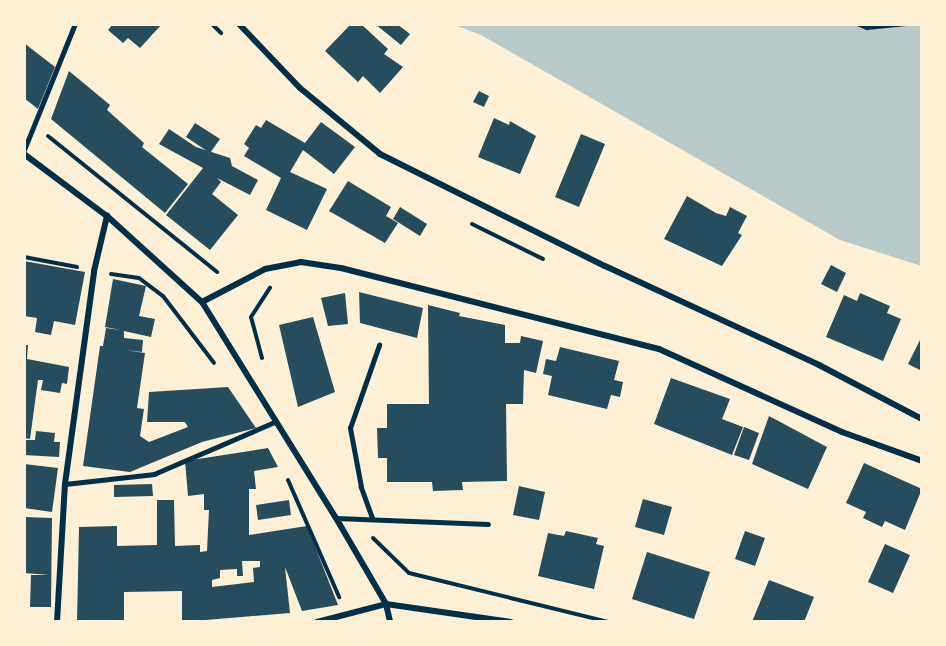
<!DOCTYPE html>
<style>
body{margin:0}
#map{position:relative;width:946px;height:646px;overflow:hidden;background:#fdf0d5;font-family:"Sofia Sans Condensed",sans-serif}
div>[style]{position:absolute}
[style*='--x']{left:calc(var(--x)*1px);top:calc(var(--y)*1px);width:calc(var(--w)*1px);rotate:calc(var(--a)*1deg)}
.green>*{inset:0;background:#b9caca}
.building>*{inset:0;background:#264d5e}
.path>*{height:4px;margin:-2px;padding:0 2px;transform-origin:2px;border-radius:2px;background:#003049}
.service>*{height:4.5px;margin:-2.25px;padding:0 2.25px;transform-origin:2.25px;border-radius:2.25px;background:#003049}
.minor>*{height:6px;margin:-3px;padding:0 3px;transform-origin:3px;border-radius:3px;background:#003049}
span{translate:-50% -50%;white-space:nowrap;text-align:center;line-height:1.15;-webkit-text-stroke:4.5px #fdf0d5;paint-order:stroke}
.frame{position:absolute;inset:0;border:26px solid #fdf0d5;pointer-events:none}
</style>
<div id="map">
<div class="green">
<i style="clip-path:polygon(452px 24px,922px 24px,922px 266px,840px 240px,481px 35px)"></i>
</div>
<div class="building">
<i style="clip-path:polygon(113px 24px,162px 24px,140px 48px,128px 38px,123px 43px,108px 30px)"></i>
<i style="clip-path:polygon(351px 24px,361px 24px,388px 49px,384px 54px,403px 67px,380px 93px,363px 76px,358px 82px,325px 51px)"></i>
<i style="clip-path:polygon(375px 24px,397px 24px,410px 34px,401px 45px)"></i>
<i style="clip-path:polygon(24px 43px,55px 67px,38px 109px,24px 98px)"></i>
<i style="clip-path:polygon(69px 71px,110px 105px,107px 110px,144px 143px,142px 147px,188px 184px,165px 213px,51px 119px)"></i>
<i style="clip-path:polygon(479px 91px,489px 96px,484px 107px,473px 102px)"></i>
<i style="clip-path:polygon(494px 118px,509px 125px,510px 121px,536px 136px,520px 174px,478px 157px)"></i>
<i style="clip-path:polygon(266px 120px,305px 143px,321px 122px,355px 147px,334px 174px,303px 150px,290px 172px,327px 189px,307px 230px,266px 210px,281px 178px,244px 156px,249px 148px,244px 144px,256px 125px,261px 128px)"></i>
<i style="clip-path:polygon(195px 123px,220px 139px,210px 153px,186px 137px)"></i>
<i style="clip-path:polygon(169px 129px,196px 147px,230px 158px,232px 166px,258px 180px,250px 195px,217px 178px,221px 182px,212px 194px,238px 215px,210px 250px,166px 215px,203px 168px,159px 144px)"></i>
<i style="clip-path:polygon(581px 134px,605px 144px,579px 207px,555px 197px)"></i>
<i style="clip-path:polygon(348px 181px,391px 207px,386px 216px,398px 223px,385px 243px,329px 211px)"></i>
<i style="clip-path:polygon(687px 196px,716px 213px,726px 216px,730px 207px,747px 216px,738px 233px,742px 235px,722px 266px,664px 239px)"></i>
<i style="clip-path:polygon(400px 207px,427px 224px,420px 236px,393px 219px)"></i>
<i style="clip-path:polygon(24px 261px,85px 272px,75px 325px,54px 321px,51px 335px,35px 332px,37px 318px,24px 316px)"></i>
<i style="clip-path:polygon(831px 265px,846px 273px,837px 292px,821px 284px)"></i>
<i style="clip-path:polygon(113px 279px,146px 286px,139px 316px,155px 319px,151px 337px,124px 331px,124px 338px,143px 340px,142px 352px,125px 350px,145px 353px,137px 408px,144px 409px,140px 436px,149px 442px,188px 427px,185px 422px,147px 422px,149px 392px,228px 387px,256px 428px,202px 442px,130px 472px,83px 466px,100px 346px,103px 346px,106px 328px,121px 330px,105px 327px)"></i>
<i style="clip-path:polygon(359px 292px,423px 308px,417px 338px,360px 323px)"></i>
<i style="clip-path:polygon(345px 293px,348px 324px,328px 326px,321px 298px)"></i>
<i style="clip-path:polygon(860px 293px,890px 306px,887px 313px,901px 319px,883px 361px,826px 337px,844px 295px,857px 301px)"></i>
<i style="clip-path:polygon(428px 305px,460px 313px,459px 316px,505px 325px,505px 343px,520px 343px,521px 336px,543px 341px,536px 373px,524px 370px,523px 404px,506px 404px,507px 481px,462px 482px,463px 490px,433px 491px,432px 482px,387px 482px,387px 458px,378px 458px,377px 428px,387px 428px,387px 404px,429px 404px)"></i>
<i style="clip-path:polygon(313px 317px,335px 392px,298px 407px,279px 325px)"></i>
<i style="clip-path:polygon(920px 340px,922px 341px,922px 371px,908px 364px)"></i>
<i style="clip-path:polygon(24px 345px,28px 345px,27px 359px,69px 367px,67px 384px,62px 383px,60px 393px,41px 390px,43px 380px,38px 380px,30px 439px,24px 438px)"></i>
<i style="clip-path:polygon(560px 347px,619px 361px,614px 380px,623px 382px,620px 397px,611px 395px,607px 409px,548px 395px,552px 376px,543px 374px,546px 359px,556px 361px)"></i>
<i style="clip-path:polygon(671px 378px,730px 399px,722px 419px,743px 427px,732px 455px,654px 424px)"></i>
<i style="clip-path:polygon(769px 416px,827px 447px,808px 489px,752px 464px)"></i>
<i style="clip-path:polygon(744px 427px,759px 433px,749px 460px,734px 455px)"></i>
<i style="clip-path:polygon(36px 431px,55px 433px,54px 442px,60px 442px,59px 457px,24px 455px,24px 440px,35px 440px)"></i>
<i style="clip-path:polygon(evenodd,268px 448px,278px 467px,254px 471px,256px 489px,249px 489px,249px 535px,307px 526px,338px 605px,302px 611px,285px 567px,290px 613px,182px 622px,182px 591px,124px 592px,124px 622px,77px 622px,79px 527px,117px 526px,117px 546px,157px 545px,157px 500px,174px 500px,175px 546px,200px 545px,200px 552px,207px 551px,209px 510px,204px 510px,204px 494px,188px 496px,185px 461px,268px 448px,242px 561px,260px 561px,260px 567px,253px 568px,254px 582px,212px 587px,212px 580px,220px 578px,220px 570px,237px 569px,237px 576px,243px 576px,242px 561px)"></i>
<i style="clip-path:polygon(864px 463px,922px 489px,905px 530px,885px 521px,882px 527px,863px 518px,866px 512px,846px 503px)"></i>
<i style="clip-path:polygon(24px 464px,58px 468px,52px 512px,24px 508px)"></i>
<i style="clip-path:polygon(152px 484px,153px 496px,114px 497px,114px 485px)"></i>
<i style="clip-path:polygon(519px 486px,545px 492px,539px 520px,513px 515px)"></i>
<i style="clip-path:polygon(643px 499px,672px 507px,664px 535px,635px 527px)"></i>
<i style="clip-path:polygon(289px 500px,291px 515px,258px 520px,256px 505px)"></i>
<i style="clip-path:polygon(24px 517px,52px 518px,51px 607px,30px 607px,31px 575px,49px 575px,24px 573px)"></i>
<i style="clip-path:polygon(566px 531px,598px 538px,596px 544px,604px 546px,594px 589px,538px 576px,548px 533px,564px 536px)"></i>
<i style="clip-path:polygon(745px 531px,765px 538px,755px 566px,735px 559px)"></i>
<i style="clip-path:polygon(885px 544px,910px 555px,893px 593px,868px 582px)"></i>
<i style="clip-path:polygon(647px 552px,710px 572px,694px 619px,632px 599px)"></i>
<i style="clip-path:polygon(769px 580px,814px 597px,804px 622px,752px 622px)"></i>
</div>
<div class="path">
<i style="--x:212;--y:24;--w:13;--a:45"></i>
<i style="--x:857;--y:24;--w:11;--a:22"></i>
<i style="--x:867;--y:28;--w:40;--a:-5.7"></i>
<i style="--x:48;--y:136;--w:217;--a:38.8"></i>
<i style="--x:472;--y:224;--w:79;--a:26.2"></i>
<i style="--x:24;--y:257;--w:54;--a:10.7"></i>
<i style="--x:111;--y:274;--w:28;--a:8"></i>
<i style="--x:139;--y:278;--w:30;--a:37"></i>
<i style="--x:163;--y:296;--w:84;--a:52.7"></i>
<i style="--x:262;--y:358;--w:42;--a:-105"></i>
<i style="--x:251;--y:317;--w:35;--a:-57"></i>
<i style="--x:288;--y:480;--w:128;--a:66.4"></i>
<i style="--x:373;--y:538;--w:50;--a:44.2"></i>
<i style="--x:409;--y:573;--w:206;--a:13.8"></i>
</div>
<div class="service">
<i style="--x:24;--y:150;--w:136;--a:-68"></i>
<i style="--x:65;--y:484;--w:90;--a:-6.4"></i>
<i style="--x:154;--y:474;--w:132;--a:-23.3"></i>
<i style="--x:336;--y:518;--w:152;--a:2.3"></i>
<i style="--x:372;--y:518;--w:33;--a:-110"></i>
<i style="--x:361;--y:487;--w:60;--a:-100.6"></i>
<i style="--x:350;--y:428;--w:88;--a:-70.7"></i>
</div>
<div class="minor">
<i style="--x:239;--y:24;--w:88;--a:46.4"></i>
<i style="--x:300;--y:88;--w:104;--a:39.5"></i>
<i style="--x:380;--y:154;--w:251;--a:26.5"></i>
<i style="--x:605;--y:266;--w:236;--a:24.8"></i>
<i style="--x:819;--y:365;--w:116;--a:27.7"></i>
<i style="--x:24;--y:154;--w:104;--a:36.8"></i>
<i style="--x:107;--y:216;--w:128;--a:42.2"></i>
<i style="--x:202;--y:302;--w:254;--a:58.2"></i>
<i style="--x:336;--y:518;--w:99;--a:59.8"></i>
<i style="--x:386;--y:604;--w:18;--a:77"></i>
<i style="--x:202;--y:302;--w:71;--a:-27.6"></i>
<i style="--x:265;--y:269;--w:37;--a:-11"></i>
<i style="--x:301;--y:262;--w:40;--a:8.5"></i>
<i style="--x:341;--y:268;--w:328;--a:14.3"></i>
<i style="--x:659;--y:349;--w:201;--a:24.4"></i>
<i style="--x:842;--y:432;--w:85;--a:19.9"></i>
<i style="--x:57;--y:622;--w:138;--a:-86.7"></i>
<i style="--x:65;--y:484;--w:215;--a:-82.2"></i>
<i style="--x:94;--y:271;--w:57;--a:-76.7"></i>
<i style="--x:317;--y:622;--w:71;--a:-14.6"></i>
<i style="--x:386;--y:604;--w:126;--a:8.2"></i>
</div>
<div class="frame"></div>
</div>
